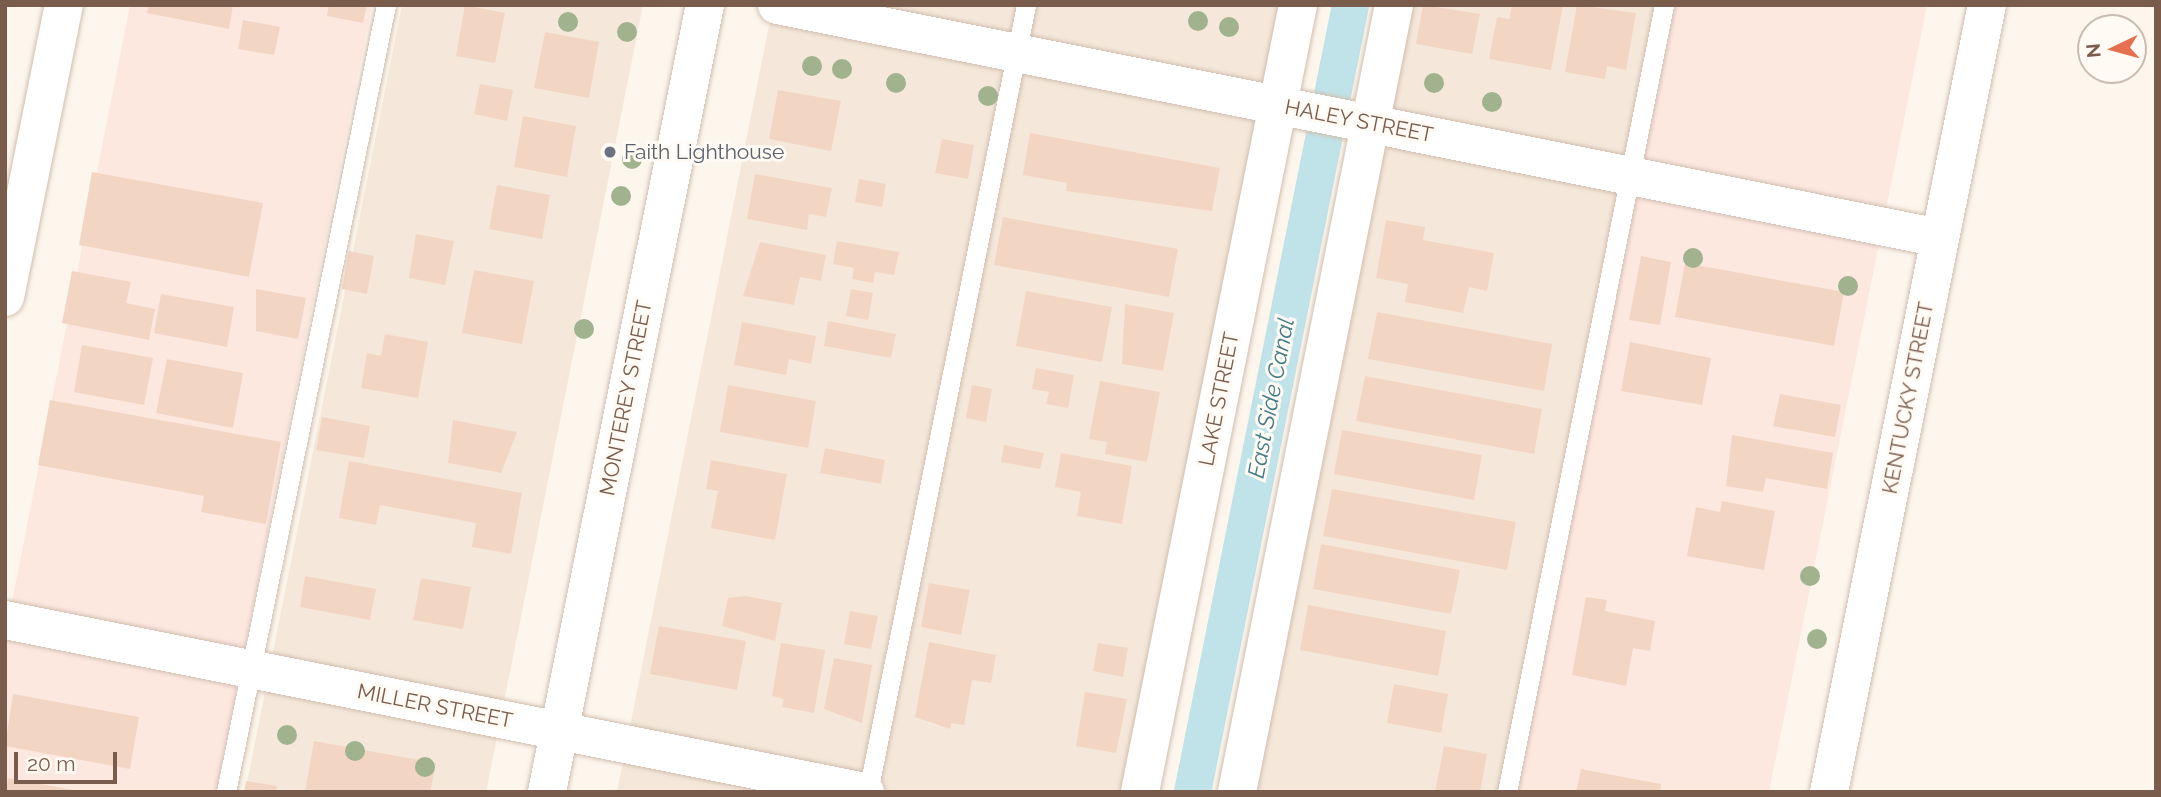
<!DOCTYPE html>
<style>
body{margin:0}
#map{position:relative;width:2161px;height:797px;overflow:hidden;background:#fdf6ec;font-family:Raleway,sans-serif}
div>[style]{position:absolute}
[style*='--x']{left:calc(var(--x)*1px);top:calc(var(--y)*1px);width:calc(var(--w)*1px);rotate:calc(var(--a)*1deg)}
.residential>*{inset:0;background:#f5e8da}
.commercial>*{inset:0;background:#fde8e0}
.canal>*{height:37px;margin:-18.5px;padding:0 18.5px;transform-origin:18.5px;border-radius:18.5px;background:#bfe3e8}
.building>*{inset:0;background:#f3d5c3}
.roads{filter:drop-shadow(0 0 2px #d1beb0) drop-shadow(0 0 2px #d1beb0)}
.lane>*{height:19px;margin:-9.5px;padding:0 9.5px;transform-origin:9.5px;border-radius:9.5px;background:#fff}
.street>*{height:38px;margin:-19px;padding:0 19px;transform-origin:19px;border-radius:19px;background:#fff}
.secondary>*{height:38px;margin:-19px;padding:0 19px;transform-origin:19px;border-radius:19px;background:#fff}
.trees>*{width:20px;height:20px;margin:-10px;border-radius:50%;background:#a0b28e}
.dots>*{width:19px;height:19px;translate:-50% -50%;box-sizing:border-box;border:4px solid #fffaf3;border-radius:50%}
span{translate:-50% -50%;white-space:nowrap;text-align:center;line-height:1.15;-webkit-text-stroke:6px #fffaf3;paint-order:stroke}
.street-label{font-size:21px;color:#7a5c4d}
.worship-label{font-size:21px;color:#5b616d}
.left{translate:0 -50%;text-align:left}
.water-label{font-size:23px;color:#437c86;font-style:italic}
.frame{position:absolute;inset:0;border:7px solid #7a5c4d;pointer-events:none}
.north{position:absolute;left:2077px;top:14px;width:70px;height:70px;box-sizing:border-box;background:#fffaf3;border:2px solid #cabbb1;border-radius:50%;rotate:265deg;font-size:19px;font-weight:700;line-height:28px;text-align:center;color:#7a5c4d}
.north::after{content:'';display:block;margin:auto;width:24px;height:32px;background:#e76f51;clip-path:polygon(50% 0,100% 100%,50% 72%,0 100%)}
.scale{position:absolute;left:14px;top:752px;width:103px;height:32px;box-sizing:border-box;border:4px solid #7a5c4d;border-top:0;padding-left:9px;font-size:21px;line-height:24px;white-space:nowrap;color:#7a5c4d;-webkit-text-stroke:5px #fffaf3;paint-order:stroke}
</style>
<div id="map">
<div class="residential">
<i style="clip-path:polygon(402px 5px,643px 5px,486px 792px,245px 792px)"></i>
<i style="clip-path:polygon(773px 5px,1284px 5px,1126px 792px,617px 792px)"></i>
<i style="clip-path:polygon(1387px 5px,1667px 5px,1508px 792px,1236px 792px)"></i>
</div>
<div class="commercial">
<i style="clip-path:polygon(130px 5px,372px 5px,216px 792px,5px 792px,5px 637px)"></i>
<i style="clip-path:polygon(1667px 5px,1927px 5px,1769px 792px,1508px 792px)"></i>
</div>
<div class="canal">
<i style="--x:1192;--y:792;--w:803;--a:-78.65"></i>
</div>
<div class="building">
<i style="clip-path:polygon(149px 5px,233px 5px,229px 29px,147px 13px)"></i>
<i style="clip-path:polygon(329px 5px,367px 5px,363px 23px,327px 16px)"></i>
<i style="clip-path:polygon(465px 5px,505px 13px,495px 63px,456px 56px)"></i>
<i style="clip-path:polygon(1423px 5px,1480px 14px,1472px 54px,1416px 44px)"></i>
<i style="clip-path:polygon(1512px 5px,1563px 5px,1551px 70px,1489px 59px,1497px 17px,1509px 19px)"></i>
<i style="clip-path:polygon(1577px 5px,1636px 13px,1626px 70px,1607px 66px,1605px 79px,1565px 72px)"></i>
<i style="clip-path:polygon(243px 20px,280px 27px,274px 55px,238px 49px)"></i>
<i style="clip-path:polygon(545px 32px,599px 42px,589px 98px,534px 88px)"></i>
<i style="clip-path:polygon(480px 84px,513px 90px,507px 121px,474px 114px)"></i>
<i style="clip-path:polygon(778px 90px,841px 101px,831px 151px,769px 139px)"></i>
<i style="clip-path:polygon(523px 116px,576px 126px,567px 177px,514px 167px)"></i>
<i style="clip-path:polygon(1030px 133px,1220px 168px,1212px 211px,1066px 191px,1067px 183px,1023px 175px)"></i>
<i style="clip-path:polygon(942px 139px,974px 145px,968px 179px,935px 173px)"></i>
<i style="clip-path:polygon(92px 172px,263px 203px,249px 277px,79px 245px)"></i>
<i style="clip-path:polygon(755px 174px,832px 188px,826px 217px,809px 214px,807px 230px,747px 219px)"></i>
<i style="clip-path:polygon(859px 179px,886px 184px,882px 207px,855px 202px)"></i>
<i style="clip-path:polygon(497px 185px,550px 195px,542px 239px,489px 229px)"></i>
<i style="clip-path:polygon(1003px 217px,1178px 249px,1169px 297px,994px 265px)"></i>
<i style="clip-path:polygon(1386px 220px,1425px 227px,1423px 240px,1494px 253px,1487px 291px,1469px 287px,1463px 313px,1405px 302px,1408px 284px,1376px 278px)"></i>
<i style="clip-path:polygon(416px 234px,454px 241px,445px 285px,409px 278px)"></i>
<i style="clip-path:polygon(837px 241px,899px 252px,894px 275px,875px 272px,873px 283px,852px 279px,854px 268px,833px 264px)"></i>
<i style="clip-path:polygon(760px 242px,826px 255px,821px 281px,800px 277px,794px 305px,743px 296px)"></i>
<i style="clip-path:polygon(349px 251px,374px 256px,367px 294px,342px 289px)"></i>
<i style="clip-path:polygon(1641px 256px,1671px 262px,1660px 325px,1629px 320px)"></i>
<i style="clip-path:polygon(1685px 263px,1844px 292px,1834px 346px,1675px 317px)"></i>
<i style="clip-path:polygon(474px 270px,534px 281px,522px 344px,462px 333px)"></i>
<i style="clip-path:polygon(72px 271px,131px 282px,126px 303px,155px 309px,149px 340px,62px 323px)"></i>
<i style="clip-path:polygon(256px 289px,306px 298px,298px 339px,256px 331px)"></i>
<i style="clip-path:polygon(851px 289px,873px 293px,868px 320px,846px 316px)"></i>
<i style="clip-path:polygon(1026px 291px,1112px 307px,1102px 362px,1016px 346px)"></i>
<i style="clip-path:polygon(161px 294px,234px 307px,227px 347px,154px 333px)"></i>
<i style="clip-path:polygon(1125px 304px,1174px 313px,1163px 371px,1122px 364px)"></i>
<i style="clip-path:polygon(1377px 312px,1552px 344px,1544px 391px,1368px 359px)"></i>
<i style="clip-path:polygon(828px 321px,896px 334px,891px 358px,824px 346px)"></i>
<i style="clip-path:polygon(742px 322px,816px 336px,811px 364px,789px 359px,786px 375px,734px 365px)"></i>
<i style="clip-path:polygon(385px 334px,428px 342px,418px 398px,361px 388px,367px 353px,381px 356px)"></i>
<i style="clip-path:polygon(1630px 342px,1711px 358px,1702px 405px,1621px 391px)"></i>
<i style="clip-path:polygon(82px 345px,153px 358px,144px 405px,74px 392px)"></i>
<i style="clip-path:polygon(167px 359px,243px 373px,233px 428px,156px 413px)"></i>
<i style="clip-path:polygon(1036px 368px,1074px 375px,1068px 408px,1046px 404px,1049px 392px,1032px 389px)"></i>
<i style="clip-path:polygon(1365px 376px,1542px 409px,1534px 454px,1356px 421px)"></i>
<i style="clip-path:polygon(1100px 381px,1160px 392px,1147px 462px,1105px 454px,1107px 442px,1089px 439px)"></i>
<i style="clip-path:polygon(728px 385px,816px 401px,808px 448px,720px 432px)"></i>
<i style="clip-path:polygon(972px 385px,992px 389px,986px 422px,966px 418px)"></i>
<i style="clip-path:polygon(1780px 394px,1841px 405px,1835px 437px,1773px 426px)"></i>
<i style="clip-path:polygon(50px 400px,281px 442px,266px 524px,201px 512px,204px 496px,38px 465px)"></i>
<i style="clip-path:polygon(322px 417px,370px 426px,364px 458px,316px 450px)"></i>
<i style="clip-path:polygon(453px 420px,517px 432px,501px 473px,448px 463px)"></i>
<i style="clip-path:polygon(1342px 430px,1482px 455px,1474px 500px,1334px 474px)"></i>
<i style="clip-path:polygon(1732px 435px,1833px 453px,1827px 489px,1766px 478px,1763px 492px,1726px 486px)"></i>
<i style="clip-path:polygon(1004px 445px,1044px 453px,1040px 469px,1001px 462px)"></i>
<i style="clip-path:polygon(825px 448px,885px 460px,881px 484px,820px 473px)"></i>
<i style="clip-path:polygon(1061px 453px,1132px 466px,1122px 524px,1077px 516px,1081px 492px,1055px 487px)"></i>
<i style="clip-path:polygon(711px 460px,787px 474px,775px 540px,711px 528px,718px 491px,706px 489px)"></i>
<i style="clip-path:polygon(349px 461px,522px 493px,511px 554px,472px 547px,476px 523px,380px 505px,376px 525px,339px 518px)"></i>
<i style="clip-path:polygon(1332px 489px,1516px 522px,1507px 570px,1323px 536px)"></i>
<i style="clip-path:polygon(1722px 501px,1775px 511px,1764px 570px,1687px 556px,1696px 507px,1720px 512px)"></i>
<i style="clip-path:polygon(1321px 544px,1460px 570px,1451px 614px,1313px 589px)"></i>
<i style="clip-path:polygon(305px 576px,376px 589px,370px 620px,300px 607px)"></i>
<i style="clip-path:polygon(421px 578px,471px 587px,463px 629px,413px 620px)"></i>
<i style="clip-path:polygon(929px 583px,970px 590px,961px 635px,921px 627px)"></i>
<i style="clip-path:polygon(746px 596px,782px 603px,775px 641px,722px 626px,728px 598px)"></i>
<i style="clip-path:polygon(1586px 597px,1607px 600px,1605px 611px,1655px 621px,1650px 651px,1633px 648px,1626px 686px,1572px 675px)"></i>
<i style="clip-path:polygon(1308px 605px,1446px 631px,1438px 676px,1300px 650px)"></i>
<i style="clip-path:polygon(850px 611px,878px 616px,871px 649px,844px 644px)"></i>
<i style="clip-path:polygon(659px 626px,746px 641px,737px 690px,650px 674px)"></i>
<i style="clip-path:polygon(929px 642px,996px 655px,991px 683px,972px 680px,964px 725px,951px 723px,950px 729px,915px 717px)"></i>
<i style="clip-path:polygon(781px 643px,825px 650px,814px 713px,782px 707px,784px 699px,772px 696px)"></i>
<i style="clip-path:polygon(1098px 643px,1128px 648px,1123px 677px,1093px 671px)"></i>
<i style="clip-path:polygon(834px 658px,872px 665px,862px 723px,824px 709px)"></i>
<i style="clip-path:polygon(1394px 684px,1448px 694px,1441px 733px,1387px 723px)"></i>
<i style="clip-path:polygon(1085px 692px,1127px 699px,1116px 753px,1076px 746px)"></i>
<i style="clip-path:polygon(13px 694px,139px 717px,130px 769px,5px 746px)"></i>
<i style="clip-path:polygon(314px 741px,436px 763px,430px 792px,305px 792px)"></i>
<i style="clip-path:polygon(1444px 746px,1487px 754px,1480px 792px,1435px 792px)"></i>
<i style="clip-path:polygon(1581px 769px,1661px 784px,1660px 792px,1576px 792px)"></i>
<i style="clip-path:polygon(8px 778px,73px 790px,73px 792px,6px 792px)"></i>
<i style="clip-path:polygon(246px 781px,277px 786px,276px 792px,244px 792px)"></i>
</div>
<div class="roads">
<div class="lane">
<i style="--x:226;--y:792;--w:803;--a:-78.51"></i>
<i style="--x:868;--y:792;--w:803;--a:-78.65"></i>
<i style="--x:1507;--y:792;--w:803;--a:-78.72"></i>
</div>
<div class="street">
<i style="--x:5;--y:620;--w:877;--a:11.31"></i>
<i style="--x:1140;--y:792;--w:803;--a:-78.65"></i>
<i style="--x:1237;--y:792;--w:803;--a:-78.72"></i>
</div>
<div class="secondary">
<i style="--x:777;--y:5;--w:1186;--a:11.33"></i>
<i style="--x:5;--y:297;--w:298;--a:-78.6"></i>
<i style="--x:547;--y:792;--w:803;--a:-78.65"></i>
<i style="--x:1829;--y:792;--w:803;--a:-78.65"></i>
</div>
</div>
<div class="trees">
<i style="left:1198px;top:21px"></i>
<i style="left:568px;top:22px"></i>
<i style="left:1229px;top:27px"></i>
<i style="left:627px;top:32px"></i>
<i style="left:812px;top:66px"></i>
<i style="left:842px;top:69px"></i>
<i style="left:896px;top:83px"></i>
<i style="left:1434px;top:83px"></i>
<i style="left:988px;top:96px"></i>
<i style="left:1492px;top:102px"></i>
<i style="left:632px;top:159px"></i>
<i style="left:621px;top:196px"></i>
<i style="left:1693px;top:258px"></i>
<i style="left:1848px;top:286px"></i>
<i style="left:584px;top:329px"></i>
<i style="left:1810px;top:576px"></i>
<i style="left:1817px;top:639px"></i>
<i style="left:287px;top:735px"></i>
<i style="left:355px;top:751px"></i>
<i style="left:425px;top:767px"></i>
</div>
<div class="dots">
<i style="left:610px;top:152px;background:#6b7280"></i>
</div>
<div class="street-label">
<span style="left:1359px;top:121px;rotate:11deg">HALEY STREET</span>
<span style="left:626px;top:398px;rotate:-79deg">MONTEREY STREET</span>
<span style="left:1908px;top:398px;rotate:-79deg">KENTUCKY STREET</span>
<span style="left:1219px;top:399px;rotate:-79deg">LAKE STREET</span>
<span style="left:435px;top:706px;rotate:11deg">MILLER STREET</span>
</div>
<div class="worship-label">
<span class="left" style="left:624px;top:152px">Faith Lighthouse</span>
</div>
<div class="water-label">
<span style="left:1271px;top:398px;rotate:-79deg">East Side Canal</span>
</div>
<div class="frame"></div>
<div class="north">N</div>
<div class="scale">20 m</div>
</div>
